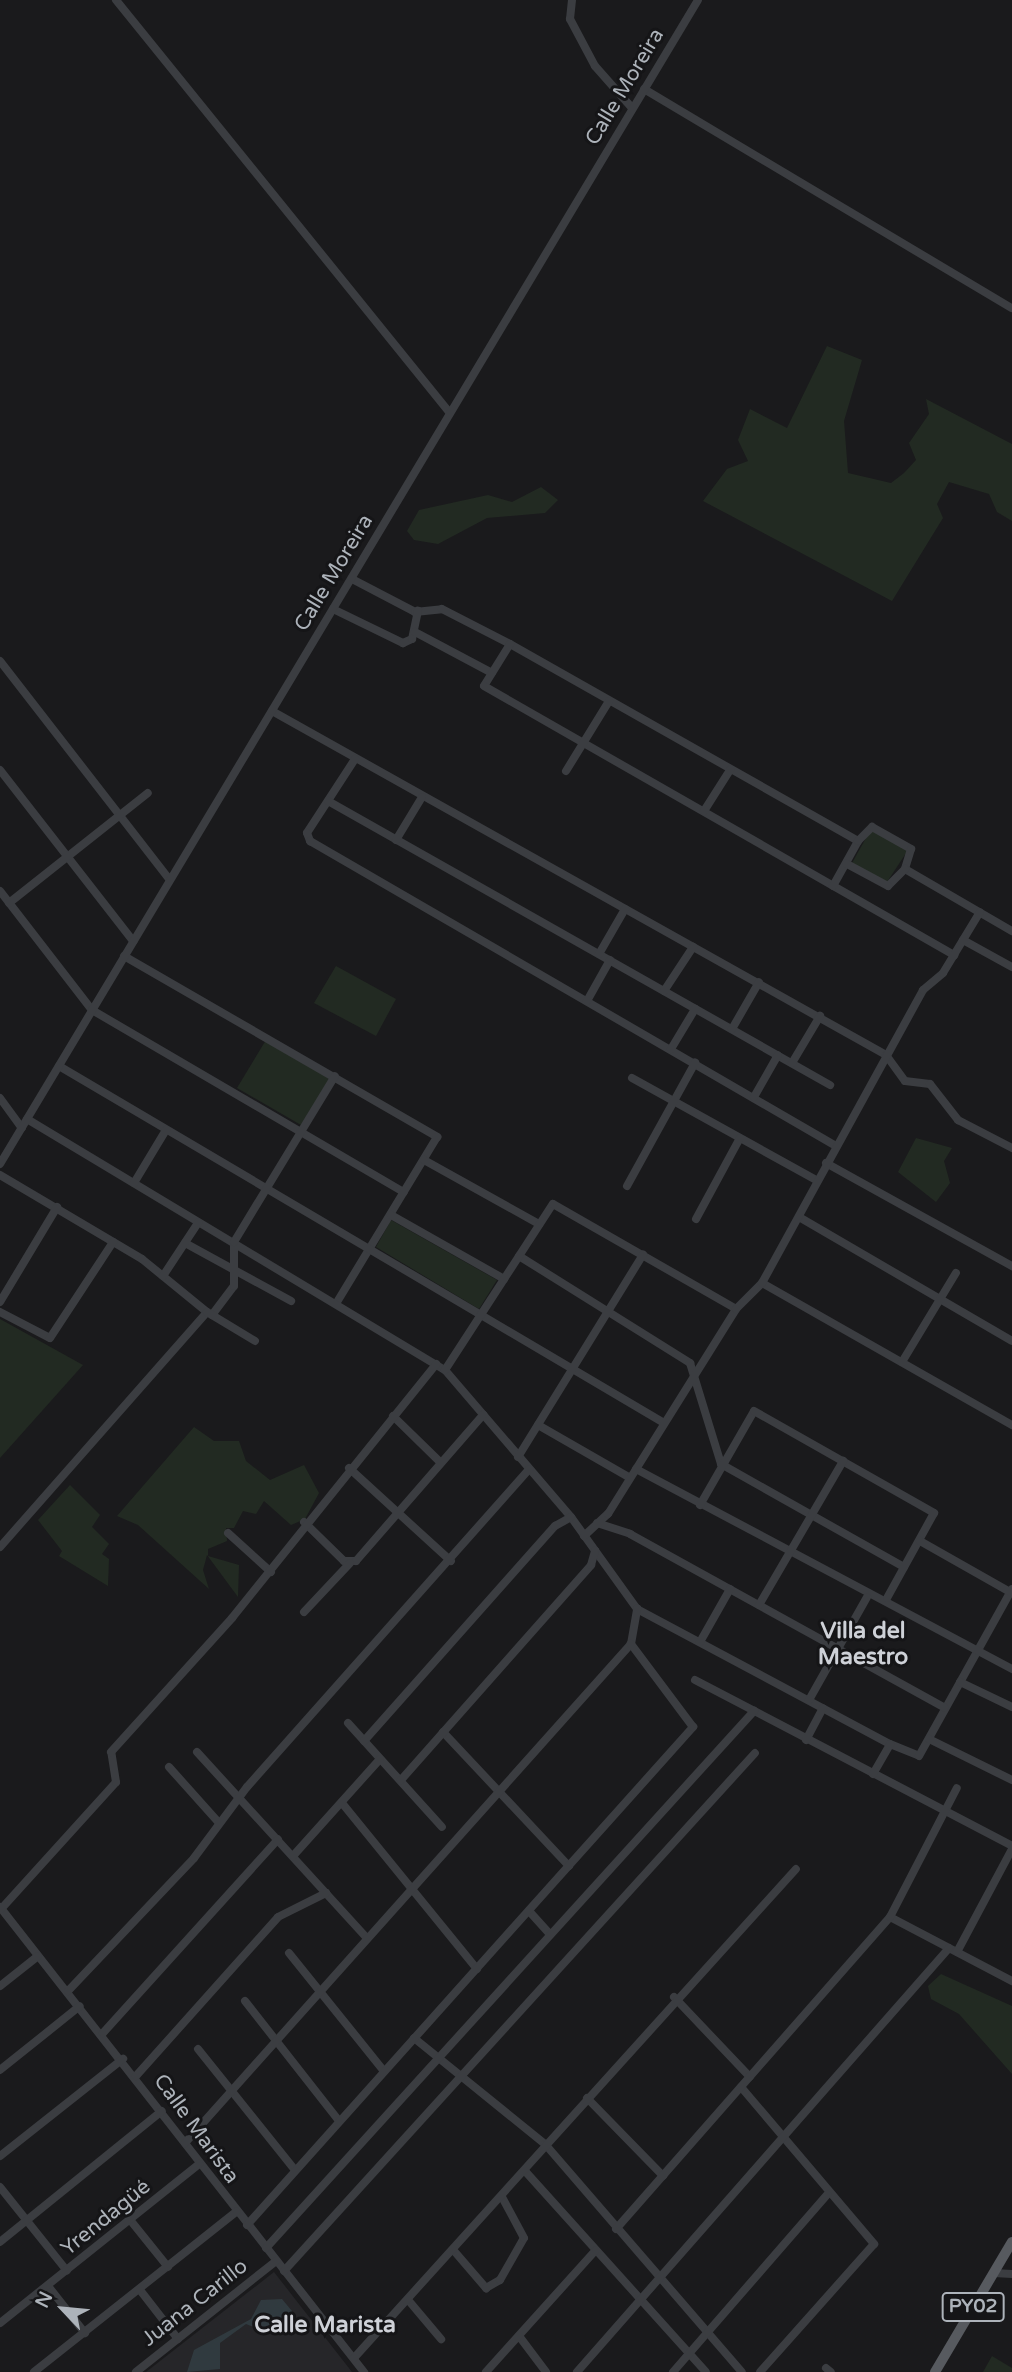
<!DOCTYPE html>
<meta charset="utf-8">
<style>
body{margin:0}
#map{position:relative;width:1012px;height:2372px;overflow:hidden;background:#1a1a1c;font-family:"Varela Round",sans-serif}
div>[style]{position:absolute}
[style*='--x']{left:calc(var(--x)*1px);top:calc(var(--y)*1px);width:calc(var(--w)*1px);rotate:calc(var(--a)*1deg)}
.built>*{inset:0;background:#262629}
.green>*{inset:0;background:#222a22}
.water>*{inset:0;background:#303a3f}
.minor>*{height:8px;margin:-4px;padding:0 4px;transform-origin:4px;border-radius:4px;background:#3b3d41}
.major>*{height:10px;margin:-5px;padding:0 5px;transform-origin:5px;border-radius:5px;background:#575a5f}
span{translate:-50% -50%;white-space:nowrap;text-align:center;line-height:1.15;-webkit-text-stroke:6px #151517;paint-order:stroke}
.shield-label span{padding:2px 5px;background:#151517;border:2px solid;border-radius:5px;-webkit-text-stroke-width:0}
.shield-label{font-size:19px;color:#adb3ba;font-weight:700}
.street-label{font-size:21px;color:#adb3ba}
.neighbourhood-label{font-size:23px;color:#ced1d7;font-weight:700}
.north{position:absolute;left:28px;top:2274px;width:70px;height:70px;-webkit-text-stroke:5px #151517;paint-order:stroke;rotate:296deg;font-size:19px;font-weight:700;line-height:28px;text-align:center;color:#adb3ba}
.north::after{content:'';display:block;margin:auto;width:24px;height:32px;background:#adb3ba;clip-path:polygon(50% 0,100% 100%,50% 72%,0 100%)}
</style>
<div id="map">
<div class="built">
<i style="clip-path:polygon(274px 2272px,352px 2372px,146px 2372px)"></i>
</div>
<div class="green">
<i style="clip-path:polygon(827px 346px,862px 360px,844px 421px,848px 473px,891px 483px,904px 473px,916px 460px,909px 443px,929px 414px,926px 399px,1012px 444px,1012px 521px,997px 512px,989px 494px,949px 482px,937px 504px,943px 518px,892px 601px,703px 501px,727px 469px,748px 461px,738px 440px,750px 409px,787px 428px)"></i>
<i style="clip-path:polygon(541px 487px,558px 500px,545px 513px,487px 518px,438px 544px,414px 540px,407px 531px,419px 510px,488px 495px,512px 502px)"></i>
<i style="clip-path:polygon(871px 829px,908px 850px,887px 882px,852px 863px)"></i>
<i style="clip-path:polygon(336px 966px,396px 999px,376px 1036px,314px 1003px)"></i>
<i style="clip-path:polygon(266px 1040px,331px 1077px,301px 1125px,237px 1088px)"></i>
<i style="clip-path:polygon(916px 1138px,952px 1148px,944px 1161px,950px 1183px,936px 1202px,898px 1172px)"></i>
<i style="clip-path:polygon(391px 1220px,497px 1280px,479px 1309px,376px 1247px)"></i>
<i style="clip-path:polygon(0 1319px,83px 1365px,0 1458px)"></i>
<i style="clip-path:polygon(194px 1427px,214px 1441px,239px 1441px,246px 1461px,270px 1480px,304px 1465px,319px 1493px,305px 1519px,291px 1525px,264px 1501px,256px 1514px,243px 1511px,234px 1528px,226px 1528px,227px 1541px,208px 1549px,208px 1556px,239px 1565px,238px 1597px,207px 1555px,203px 1570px,209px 1589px,138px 1525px,117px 1516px)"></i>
<i style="clip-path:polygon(70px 1485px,100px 1515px,92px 1527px,109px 1544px,102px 1554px,109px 1559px,108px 1586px,59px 1556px,62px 1551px,38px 1520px)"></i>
<i style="clip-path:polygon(941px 1974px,1012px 2006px,1012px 2074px,959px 2014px,931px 1999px,928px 1986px)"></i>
<i style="clip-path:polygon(992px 2356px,1012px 2368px,1012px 2372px,983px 2372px)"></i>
</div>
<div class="water">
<i style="clip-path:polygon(282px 2299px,292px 2311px,288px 2328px,268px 2333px,246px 2324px,220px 2343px,220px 2369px,187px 2372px,194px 2350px,251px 2319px,261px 2300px)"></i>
</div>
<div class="minor">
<i style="--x:116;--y:0;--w:531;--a:51.04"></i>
<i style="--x:572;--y:0;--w:19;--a:96"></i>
<i style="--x:570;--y:19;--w:53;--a:62"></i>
<i style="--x:595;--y:66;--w:56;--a:48.6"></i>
<i style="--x:644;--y:89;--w:428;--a:30.8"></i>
<i style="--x:352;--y:579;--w:71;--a:27.6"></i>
<i style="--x:415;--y:612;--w:27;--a:-6"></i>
<i style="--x:442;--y:609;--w:76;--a:27.2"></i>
<i style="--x:510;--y:644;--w:400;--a:29.5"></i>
<i style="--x:333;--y:609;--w:78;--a:25.9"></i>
<i style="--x:403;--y:643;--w:10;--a:-24"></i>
<i style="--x:412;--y:639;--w:29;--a:-78"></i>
<i style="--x:415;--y:632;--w:87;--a:28"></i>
<i style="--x:510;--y:644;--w:49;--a:121.8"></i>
<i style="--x:484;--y:686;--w:542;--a:29.78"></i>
<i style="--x:0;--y:661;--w:277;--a:52.2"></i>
<i style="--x:272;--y:711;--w:704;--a:29.26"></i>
<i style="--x:886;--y:1055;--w:32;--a:54"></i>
<i style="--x:905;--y:1081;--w:25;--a:7"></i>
<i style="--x:930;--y:1084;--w:46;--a:52.1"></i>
<i style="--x:958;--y:1120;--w:61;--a:27.4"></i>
<i style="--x:355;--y:759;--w:88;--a:123"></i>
<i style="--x:307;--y:833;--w:9;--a:69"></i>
<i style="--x:310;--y:841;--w:608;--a:30.11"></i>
<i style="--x:0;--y:770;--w:217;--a:52.1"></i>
<i style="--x:566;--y:771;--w:82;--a:-58.4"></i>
<i style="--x:328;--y:801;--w:577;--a:29.5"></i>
<i style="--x:704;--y:811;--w:49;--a:-57.6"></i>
<i style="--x:396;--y:840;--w:50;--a:-58.8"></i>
<i style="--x:905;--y:869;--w:124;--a:30.1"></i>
<i style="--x:833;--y:886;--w:51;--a:-60.9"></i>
<i style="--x:858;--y:841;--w:20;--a:-45"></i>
<i style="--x:872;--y:827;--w:45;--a:29.4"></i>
<i style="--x:911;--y:849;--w:21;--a:107"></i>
<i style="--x:905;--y:869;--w:24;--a:135"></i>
<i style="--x:888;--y:886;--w:47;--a:-151.8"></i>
<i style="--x:0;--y:891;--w:150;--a:52.3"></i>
<i style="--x:92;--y:1010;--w:361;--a:30.3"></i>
<i style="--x:9;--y:903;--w:177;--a:-38.4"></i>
<i style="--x:963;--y:940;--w:56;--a:28.9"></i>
<i style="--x:599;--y:954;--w:52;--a:-60"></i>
<i style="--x:124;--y:956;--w:362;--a:30"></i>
<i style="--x:437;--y:1137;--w:195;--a:121.2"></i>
<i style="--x:664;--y:991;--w:53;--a:-56.6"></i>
<i style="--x:587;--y:1001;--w:47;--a:-60.7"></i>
<i style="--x:732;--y:1029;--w:54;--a:-60.1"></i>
<i style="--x:671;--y:1049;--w:47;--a:-59"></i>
<i style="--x:792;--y:1063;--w:55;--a:-59.2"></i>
<i style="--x:59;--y:1066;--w:702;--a:30.54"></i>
<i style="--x:632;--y:1078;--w:210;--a:29"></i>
<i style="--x:754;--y:1097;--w:48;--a:-60.3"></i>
<i style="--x:0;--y:1098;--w:37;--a:54"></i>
<i style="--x:27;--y:1119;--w:488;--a:31"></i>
<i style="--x:445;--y:1370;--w:194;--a:49.4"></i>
<i style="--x:571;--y:1517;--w:113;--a:54.3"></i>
<i style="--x:637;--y:1609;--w:287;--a:28.1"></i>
<i style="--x:890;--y:1744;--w:31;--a:22"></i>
<i style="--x:919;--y:1756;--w:191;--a:-60.9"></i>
<i style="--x:424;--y:1160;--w:132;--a:29.1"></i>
<i style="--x:826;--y:1163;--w:213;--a:29"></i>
<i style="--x:0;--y:1164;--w:1357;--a:-59.05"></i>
<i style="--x:0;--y:1175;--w:165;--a:30.6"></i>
<i style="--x:142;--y:1259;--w:84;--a:39.2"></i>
<i style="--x:134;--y:1183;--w:62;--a:-58.9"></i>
<i style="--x:627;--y:1186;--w:141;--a:-61.1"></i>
<i style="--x:391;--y:1215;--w:130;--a:29.5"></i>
<i style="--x:799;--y:1217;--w:246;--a:30.2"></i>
<i style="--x:696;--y:1219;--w:92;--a:-61.5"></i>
<i style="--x:185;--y:1243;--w:121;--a:28.7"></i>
<i style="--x:519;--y:1256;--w:202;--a:32"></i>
<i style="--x:690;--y:1363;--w:106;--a:72.9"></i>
<i style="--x:721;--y:1464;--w:210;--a:29.4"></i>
<i style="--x:163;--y:1276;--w:64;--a:-56.6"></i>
<i style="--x:762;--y:1283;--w:288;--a:29.6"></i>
<i style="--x:0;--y:1302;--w:111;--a:-59"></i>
<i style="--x:0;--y:1312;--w:56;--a:27.5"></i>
<i style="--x:50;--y:1338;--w:115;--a:-56.7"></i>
<i style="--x:212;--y:1315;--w:36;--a:-53"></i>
<i style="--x:234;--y:1286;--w:44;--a:-90"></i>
<i style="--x:234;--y:1242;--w:194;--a:-58.7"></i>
<i style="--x:902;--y:1362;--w:104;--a:-58.8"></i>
<i style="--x:445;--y:1370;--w:198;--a:-57"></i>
<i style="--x:553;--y:1204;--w:211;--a:29.8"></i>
<i style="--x:393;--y:1416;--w:66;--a:44.4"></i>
<i style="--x:538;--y:1425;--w:106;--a:29.9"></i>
<i style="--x:518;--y:1457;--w:238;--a:-58.3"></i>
<i style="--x:349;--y:1468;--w:138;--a:42.4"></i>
<i style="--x:636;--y:1469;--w:426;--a:28"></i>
<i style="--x:700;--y:1505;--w:108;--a:-60.1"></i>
<i style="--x:754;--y:1411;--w:207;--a:29.5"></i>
<i style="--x:934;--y:1513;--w:97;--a:118.9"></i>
<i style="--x:304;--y:1522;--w:56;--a:44.3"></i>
<i style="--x:344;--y:1561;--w:12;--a:0"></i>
<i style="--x:356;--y:1561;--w:194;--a:-49"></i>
<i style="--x:597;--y:1523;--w:35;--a:18"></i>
<i style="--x:630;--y:1534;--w:359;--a:28.9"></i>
<i style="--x:228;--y:1533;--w:58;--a:42.2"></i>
<i style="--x:584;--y:1536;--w:33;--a:-43"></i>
<i style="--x:608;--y:1514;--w:242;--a:-58"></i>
<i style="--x:736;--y:1309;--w:37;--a:-45"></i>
<i style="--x:762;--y:1283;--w:334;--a:-61.2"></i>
<i style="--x:923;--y:990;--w:26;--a:-40"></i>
<i style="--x:943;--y:973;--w:71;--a:-58.8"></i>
<i style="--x:920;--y:1541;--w:106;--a:29.5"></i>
<i style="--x:0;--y:1547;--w:313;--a:-48.6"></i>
<i style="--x:207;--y:1312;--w:56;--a:31.1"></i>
<i style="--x:759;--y:1605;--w:167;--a:-59.7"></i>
<i style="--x:304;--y:1612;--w:67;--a:-46.8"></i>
<i style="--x:700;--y:1642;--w:61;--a:-60.5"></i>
<i style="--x:695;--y:1680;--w:358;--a:27.6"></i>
<i style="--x:960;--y:1682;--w:58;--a:25.7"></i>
<i style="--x:809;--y:1700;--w:118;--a:-60.6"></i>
<i style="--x:348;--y:1723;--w:140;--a:47.9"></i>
<i style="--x:443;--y:1732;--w:184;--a:46.8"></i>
<i style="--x:929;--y:1739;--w:93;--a:26.3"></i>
<i style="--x:806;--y:1740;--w:36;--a:-62"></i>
<i style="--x:364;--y:1741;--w:288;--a:-48.4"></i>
<i style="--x:555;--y:1526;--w:18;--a:-29"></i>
<i style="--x:197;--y:1752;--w:252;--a:47.6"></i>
<i style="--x:169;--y:1767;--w:75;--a:48.2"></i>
<i style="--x:873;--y:1774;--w:34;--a:-60"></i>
<i style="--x:401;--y:1780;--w:287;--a:-48.5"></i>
<i style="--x:591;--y:1565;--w:15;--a:-74"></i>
<i style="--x:342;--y:1803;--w:214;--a:50.9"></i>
<i style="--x:293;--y:1856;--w:130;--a:-48.1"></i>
<i style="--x:0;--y:1907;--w:591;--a:51.95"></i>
<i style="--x:1;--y:1909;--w:171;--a:-47.8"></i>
<i style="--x:116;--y:1782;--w:30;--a:-99"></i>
<i style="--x:111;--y:1752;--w:181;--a:-47.9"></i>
<i style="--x:232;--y:1618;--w:326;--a:-51.2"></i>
<i style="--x:529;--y:1911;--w:30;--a:48"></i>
<i style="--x:890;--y:1917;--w:138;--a:27.7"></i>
<i style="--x:957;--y:1952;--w:117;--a:-61.9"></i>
<i style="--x:289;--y:1953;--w:151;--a:51.2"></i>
<i style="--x:0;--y:1986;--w:48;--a:-38.3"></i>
<i style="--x:68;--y:1991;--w:183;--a:-46.5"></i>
<i style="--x:194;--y:1858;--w:89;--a:-53.3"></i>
<i style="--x:247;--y:1787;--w:425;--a:-48.4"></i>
<i style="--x:674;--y:1997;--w:110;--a:46.5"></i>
<i style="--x:245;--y:2001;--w:152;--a:51.9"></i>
<i style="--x:103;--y:2033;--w:261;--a:-47.9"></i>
<i style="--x:414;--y:2038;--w:169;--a:39"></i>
<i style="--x:545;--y:2144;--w:301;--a:49.2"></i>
<i style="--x:198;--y:2049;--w:155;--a:51.3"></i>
<i style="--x:0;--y:2070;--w:102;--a:-38.7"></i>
<i style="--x:136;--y:2076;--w:213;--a:-48.2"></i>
<i style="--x:278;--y:1917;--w:54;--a:-26.6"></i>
<i style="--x:741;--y:2087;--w:206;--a:49.7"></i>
<i style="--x:874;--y:2244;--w:171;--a:131.7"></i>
<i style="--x:587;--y:2098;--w:109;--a:45.7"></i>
<i style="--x:185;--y:2143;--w:669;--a:-48.21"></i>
<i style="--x:631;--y:1644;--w:36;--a:-80"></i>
<i style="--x:0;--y:2156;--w:157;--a:-38.3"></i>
<i style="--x:525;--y:2171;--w:270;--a:48"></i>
<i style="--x:0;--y:2187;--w:107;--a:51.4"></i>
<i style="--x:131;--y:2221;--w:59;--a:51.2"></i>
<i style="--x:247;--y:2225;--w:669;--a:-48.15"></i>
<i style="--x:693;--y:1727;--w:104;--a:-126.8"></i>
<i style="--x:616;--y:2229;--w:415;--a:-48.7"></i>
<i style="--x:890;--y:1917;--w:145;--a:-62.6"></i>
<i style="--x:0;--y:2242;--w:208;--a:-39"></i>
<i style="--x:266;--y:2248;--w:726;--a:-47.74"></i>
<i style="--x:455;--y:2252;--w:48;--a:49.3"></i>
<i style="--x:486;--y:2288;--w:16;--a:-30"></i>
<i style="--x:500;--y:2280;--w:48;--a:-60.3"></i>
<i style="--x:524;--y:2238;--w:47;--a:-118.2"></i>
<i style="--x:284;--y:2271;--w:700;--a:-47.72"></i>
<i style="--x:994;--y:2273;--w:18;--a:3"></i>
<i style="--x:48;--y:2286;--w:60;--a:51.8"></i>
<i style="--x:140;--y:2290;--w:62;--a:52.2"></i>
<i style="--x:409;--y:2301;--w:50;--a:49.9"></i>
<i style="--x:0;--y:2323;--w:255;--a:-38.6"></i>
<i style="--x:519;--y:2336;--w:45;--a:53.1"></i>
<i style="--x:354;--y:2358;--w:659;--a:-47.89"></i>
<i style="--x:826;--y:2368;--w:6;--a:39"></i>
<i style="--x:34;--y:2372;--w:258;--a:-38.4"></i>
<i style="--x:136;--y:2372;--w:179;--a:-38.4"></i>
<i style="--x:486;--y:2372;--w:164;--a:-48"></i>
<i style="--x:577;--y:2372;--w:564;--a:-48.74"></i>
<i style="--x:673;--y:2372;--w:235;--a:-49"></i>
</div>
<div class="major">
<i style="--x:935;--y:2372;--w:151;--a:-59.4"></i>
</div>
<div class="shield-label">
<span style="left:973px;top:2307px">PY02</span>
</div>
<div class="street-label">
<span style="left:625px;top:87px;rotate:-59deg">Calle Moreira</span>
<span style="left:334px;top:573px;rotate:-59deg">Calle Moreira</span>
<span style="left:196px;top:2129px;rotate:54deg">Calle Marista</span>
<span style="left:106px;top:2218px;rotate:-39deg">Yrendagüé</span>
<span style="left:195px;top:2303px;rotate:-38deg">Juana Carillo</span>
</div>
<div class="neighbourhood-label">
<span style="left:863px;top:1644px">Villa del<br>Maestro</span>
<span style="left:325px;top:2325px">Calle Marista</span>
</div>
<div class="north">N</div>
</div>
